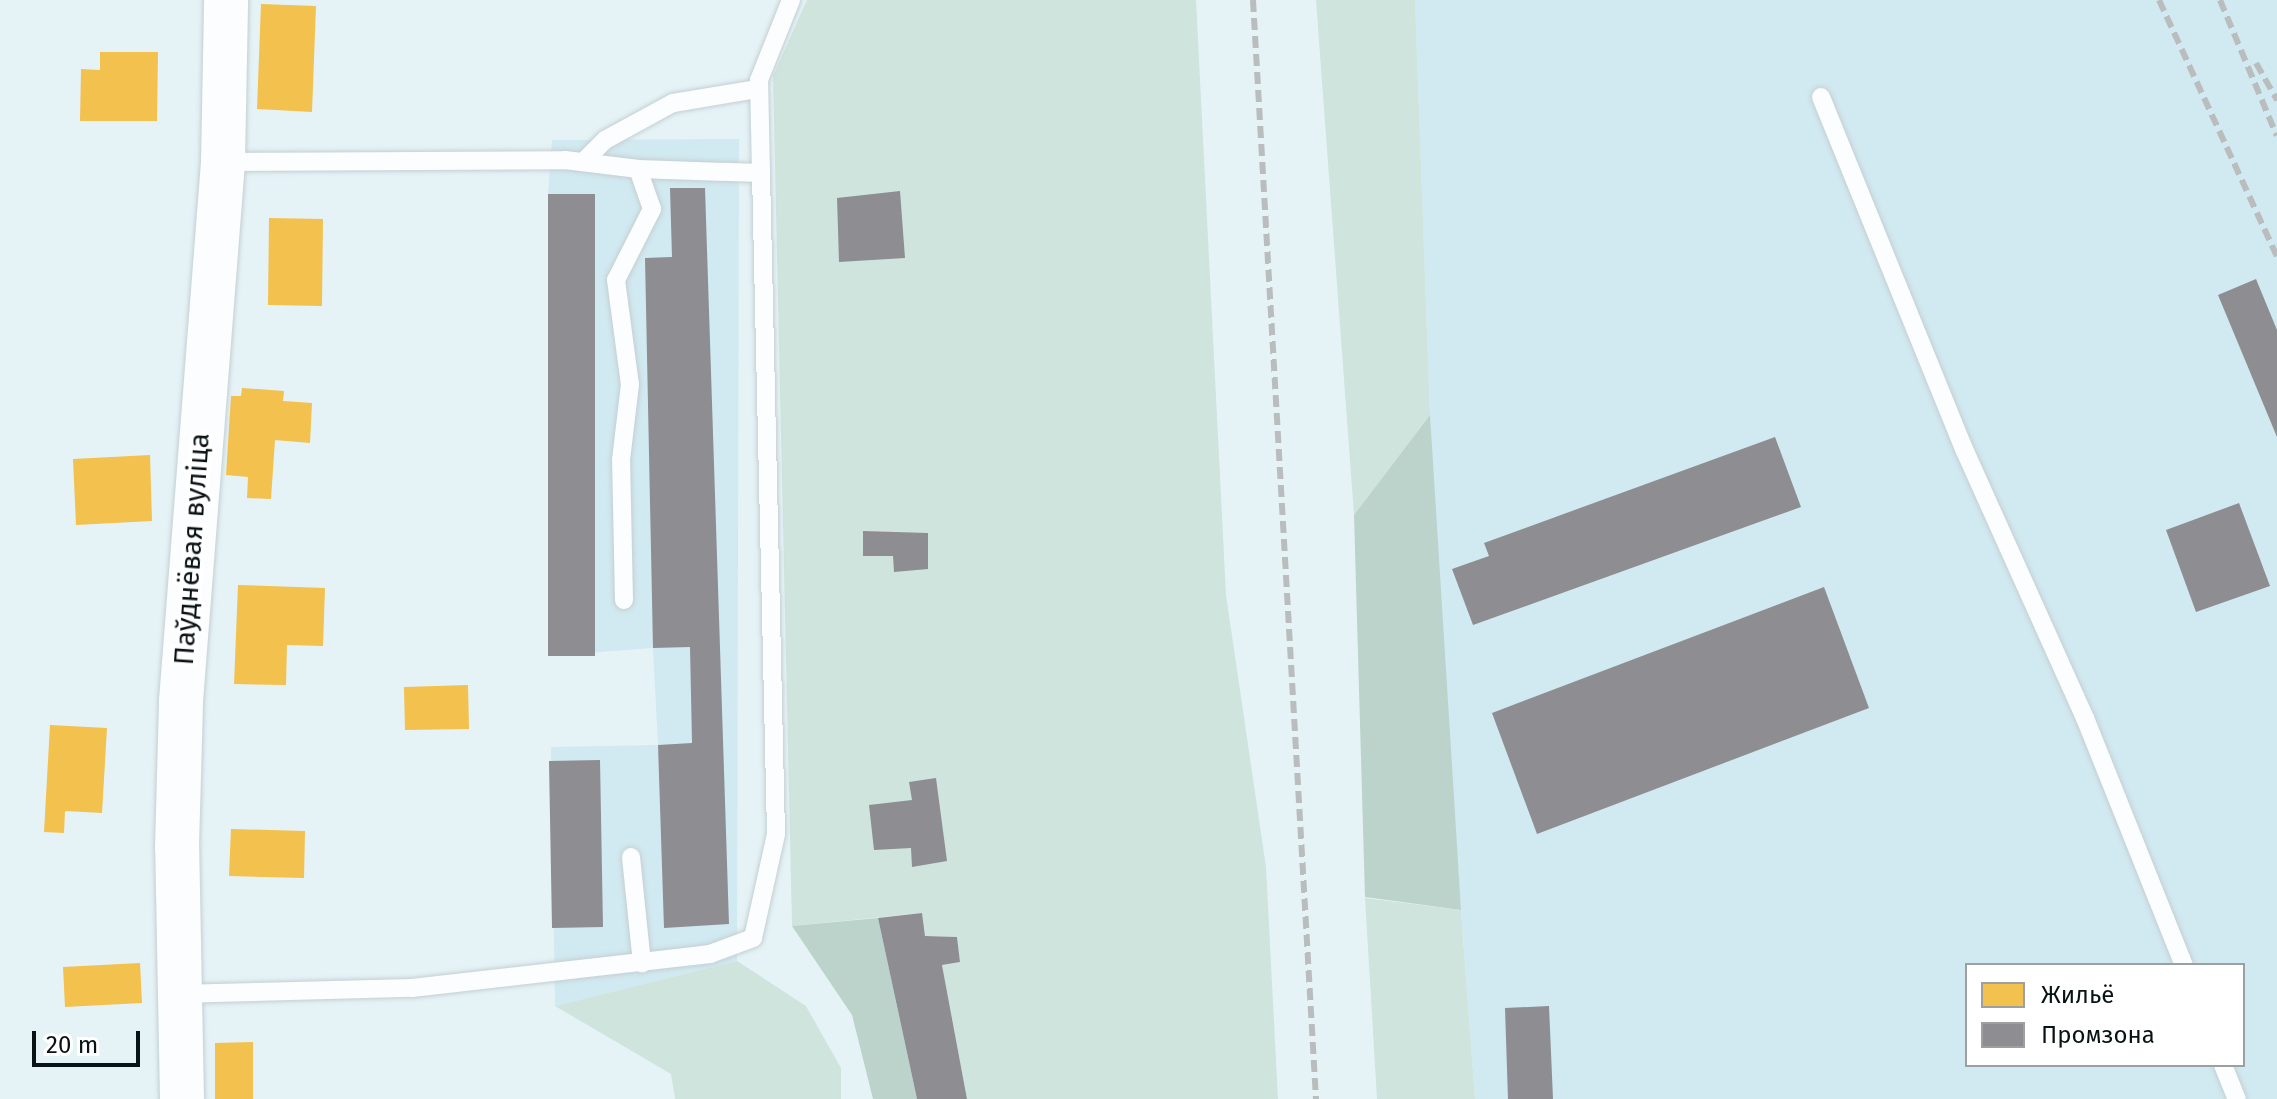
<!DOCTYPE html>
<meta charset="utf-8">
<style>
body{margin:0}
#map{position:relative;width:2277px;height:1099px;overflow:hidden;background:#e5f3f7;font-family:"Fira Sans",sans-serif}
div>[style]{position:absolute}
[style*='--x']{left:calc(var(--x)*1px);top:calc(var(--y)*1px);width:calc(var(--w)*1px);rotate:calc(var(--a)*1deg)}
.built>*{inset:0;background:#d1e9f0}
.green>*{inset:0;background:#cfe4dd}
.forest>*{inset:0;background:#bbd3ca}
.homes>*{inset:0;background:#f2c14e}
.industry>*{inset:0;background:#8d8d92}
.roads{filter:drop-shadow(0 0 2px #c4cfd2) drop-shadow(0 0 2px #c4cfd2)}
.service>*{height:18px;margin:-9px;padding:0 9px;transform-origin:9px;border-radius:9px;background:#fbfdfe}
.tertiary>*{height:44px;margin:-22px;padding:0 22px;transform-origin:22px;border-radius:22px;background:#fbfdfe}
.rail>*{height:6px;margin-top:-3px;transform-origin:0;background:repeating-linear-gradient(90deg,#babdbe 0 12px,transparent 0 18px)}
span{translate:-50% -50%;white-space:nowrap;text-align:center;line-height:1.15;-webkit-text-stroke:8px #fff;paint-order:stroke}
.street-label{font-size:28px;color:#091214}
.legend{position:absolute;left:1965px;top:963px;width:280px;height:104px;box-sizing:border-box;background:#fff;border:2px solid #9da0a1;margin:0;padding:10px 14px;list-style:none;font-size:24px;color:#091214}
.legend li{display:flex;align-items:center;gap:16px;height:40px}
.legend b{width:40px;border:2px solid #9da0a1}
.scale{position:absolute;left:32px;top:1031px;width:108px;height:36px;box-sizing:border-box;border:4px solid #091214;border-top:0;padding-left:10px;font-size:24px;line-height:28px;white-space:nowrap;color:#091214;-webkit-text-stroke:6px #fff;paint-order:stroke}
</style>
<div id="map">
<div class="built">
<i style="clip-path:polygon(evenodd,1415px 0,2277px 0,2277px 1099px,1475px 1099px,1435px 551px,1415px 0,1967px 965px,2243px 965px,2243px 1065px,1967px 1065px,1967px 965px)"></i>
<i style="clip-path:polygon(739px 139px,737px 961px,555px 1006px,551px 747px,658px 745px,653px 648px,548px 656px,548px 194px,552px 140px)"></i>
</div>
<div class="green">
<i style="clip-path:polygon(807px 0,1196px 0,1226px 595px,1266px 867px,1278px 1099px,967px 1099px,942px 965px,960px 962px,957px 937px,925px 936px,922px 913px,792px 926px,773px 76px)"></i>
<i style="clip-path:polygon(1316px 0,1415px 0,1430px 415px,1354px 515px)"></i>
<i style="clip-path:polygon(1365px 898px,1461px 910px,1475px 1099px,1377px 1099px)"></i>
<i style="clip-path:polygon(737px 961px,806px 1006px,841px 1068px,841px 1099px,675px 1099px,671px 1074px,555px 1006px)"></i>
</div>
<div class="forest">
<i style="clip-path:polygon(1430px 415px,1461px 910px,1365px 897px,1354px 515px)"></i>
<i style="clip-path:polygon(878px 918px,917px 1099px,873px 1099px,852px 1015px,792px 926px)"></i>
</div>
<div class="homes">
<i style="clip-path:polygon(261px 4px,316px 6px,312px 112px,257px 109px)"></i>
<i style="clip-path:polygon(100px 52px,158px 52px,157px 121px,80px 121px,81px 69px,100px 70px)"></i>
<i style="clip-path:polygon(269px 218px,323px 219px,322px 306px,268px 305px)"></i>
<i style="clip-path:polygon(242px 388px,284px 391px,283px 401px,312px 403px,310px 443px,275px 440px,271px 499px,247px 498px,248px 477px,226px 475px,231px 396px,241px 396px)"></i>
<i style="clip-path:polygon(150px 455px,152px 521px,76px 525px,73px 459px)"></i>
<i style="clip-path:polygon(238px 585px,325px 588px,323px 646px,287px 645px,286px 685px,234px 684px)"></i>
<i style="clip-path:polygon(468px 685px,469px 729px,405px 730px,404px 687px)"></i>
<i style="clip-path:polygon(50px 725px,107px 728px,102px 813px,65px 811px,64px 833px,44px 832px)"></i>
<i style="clip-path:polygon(231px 829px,305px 831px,304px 878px,229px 876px)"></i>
<i style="clip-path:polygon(140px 963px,142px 1003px,65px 1007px,63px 967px)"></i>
<i style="clip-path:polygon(253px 1042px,253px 1099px,215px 1099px,215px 1043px)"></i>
</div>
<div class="industry">
<i style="clip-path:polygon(670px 188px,705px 188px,729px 924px,664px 928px,658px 745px,692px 743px,690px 647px,653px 648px,645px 258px,672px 257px)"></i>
<i style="clip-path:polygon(900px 191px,905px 258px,839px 262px,837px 198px)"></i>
<i style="clip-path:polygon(548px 194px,595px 194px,595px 656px,548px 656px)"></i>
<i style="clip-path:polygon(2256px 279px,2277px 330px,2277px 437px,2218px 295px)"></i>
<i style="clip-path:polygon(1775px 437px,1801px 507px,1473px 625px,1452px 569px,1489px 556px,1484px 543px)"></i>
<i style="clip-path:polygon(2239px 503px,2270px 586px,2196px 612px,2166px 530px)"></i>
<i style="clip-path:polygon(863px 531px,928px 533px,928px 569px,894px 572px,893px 556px,863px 556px)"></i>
<i style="clip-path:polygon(1824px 587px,1869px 708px,1537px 834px,1492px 713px)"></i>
<i style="clip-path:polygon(600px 760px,603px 927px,552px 928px,549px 761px)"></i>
<i style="clip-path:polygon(936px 778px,947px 861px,912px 867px,911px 848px,874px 850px,869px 805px,912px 800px,909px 782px)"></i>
<i style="clip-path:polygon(922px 913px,925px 936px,957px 937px,960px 962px,942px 965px,967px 1099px,917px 1099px,878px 918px)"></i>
<i style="clip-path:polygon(1549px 1006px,1553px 1099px,1508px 1099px,1505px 1008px)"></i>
</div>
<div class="roads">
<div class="service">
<i style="--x:1821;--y:97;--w:380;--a:67.9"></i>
<i style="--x:1964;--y:449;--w:295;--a:65.8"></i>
<i style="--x:2085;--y:718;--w:266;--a:68.2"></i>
<i style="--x:584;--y:161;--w:30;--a:-45"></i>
<i style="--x:605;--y:140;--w:77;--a:-28.6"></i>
<i style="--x:673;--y:103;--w:86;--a:-9.4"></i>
<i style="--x:223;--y:162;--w:342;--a:-0.3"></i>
<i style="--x:565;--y:160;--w:74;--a:7"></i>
<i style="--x:638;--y:169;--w:123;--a:1.9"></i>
<i style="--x:761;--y:173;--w:93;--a:-91.2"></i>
<i style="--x:759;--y:80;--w:86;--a:-68.2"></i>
<i style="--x:624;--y:600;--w:140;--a:-91.2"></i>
<i style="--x:621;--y:460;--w:76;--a:-83.2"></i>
<i style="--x:630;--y:385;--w:106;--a:-97.6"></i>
<i style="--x:616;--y:280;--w:80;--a:-63.1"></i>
<i style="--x:652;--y:209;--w:42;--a:-109.3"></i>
<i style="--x:631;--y:857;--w:107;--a:84.1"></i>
<i style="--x:178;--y:994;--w:234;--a:-1.5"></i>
<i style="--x:412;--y:988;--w:300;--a:-6.5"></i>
<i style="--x:710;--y:954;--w:46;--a:-20.4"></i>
<i style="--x:753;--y:938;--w:107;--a:-77.5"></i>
<i style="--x:776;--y:834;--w:661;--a:-91.3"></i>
<i style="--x:2223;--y:1065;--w:37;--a:68"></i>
</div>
<div class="tertiary">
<i style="--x:182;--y:1099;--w:252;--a:-91.1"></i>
<i style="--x:177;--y:847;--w:146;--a:-88.4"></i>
<i style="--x:181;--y:701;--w:541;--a:-85.54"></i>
<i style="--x:223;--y:162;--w:162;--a:-88.9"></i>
</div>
</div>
<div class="rail">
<i style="--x:1253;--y:0;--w:1101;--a:86.72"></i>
<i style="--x:2159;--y:0;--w:283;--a:65.3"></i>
<i style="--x:2220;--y:0;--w:147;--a:67.3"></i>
<i style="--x:2256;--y:63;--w:43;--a:60.4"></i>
</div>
<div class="street-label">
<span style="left:192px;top:549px;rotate:-86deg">Паўднёвая вуліца</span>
</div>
<ul class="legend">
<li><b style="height:22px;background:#f2c14e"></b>Жильё</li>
<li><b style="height:22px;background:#8d8d92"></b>Промзона</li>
</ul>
<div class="scale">20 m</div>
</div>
